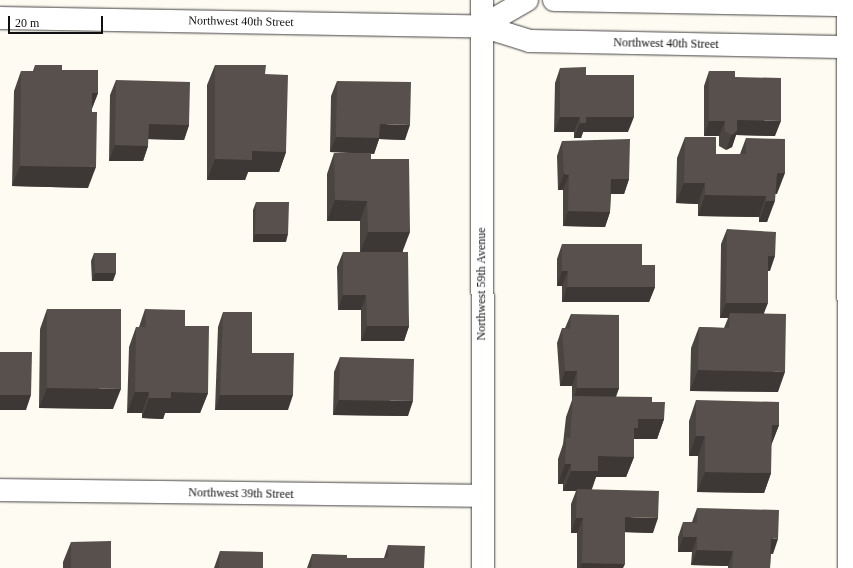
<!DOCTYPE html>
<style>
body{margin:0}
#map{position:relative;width:853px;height:568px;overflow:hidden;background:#fefbf2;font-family:Georgia,serif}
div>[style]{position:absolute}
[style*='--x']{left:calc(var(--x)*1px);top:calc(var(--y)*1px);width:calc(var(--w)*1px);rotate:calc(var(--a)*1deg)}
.roads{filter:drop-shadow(0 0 1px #424242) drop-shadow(0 0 1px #424242)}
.minor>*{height:22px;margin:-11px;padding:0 11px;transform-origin:11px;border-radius:11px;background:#fff}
.wall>*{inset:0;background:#4b4541}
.shaded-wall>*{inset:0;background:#3d3835}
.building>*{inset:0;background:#57504c}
span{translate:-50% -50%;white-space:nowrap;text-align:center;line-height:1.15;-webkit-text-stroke:4px #fff;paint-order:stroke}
.street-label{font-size:12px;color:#0f0f0f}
.scale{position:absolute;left:8px;top:16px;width:95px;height:18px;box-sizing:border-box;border:2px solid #0f0f0f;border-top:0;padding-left:5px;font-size:12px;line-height:14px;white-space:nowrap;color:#0f0f0f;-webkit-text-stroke:3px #fff;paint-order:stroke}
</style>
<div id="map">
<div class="roads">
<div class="minor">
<i style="--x:482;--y:0;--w:568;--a:89.9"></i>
<i style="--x:554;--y:0;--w:299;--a:1"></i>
<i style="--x:848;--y:5;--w:563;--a:89.9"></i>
<i style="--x:0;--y:18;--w:482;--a:1"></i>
<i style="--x:482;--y:26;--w:50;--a:17.4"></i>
<i style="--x:530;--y:41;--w:323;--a:1.1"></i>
<i style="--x:482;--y:26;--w:52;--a:-30"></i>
<i style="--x:0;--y:490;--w:483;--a:0.7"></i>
</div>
</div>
<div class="wall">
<i style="clip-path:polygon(35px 65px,62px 70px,98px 93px,92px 108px,88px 188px,12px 186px,14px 91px,21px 71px,33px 71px)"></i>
<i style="clip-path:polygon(215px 65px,265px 74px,286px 152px,279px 172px,248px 172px,245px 180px,207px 180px,207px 85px)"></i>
<i style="clip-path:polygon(560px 68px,586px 75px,628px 132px,583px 132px,581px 138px,574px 138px,574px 132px,554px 132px,555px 83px)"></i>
<i style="clip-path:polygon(709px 71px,735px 77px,775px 136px,736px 135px,732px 147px,726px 150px,719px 146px,719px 136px,704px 136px,704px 86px)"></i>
<i style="clip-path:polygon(116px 80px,189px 125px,184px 140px,148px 139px,148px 146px,143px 161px,109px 161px,110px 95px)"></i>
<i style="clip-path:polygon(337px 81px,405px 140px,379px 139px,374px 154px,371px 153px,371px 159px,403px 252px,409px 326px,404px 341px,361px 341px,361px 310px,338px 310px,337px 267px,343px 252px,360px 252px,360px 221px,327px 221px,327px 174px,334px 153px,360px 153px,330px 152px,331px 96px)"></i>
<i style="clip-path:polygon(685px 137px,716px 154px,740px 154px,746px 138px,777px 194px,775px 194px,767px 222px,759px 222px,759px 217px,698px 216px,698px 204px,676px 203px,677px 158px)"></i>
<i style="clip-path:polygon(562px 141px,629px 179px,624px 194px,611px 194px,610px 212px,605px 227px,563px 226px,563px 190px,558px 190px,557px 156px)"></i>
<i style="clip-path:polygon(256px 202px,286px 242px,253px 242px,253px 210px)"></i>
<i style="clip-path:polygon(727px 229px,770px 271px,768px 271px,764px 314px,778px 392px,690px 391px,691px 348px,699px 327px,724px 328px,728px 318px,720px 318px,721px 244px)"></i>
<i style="clip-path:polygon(562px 244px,642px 265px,655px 287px,649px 302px,562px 302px,562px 286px,557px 286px,557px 259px)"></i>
<i style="clip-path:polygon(94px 253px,113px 281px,92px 281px,91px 261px)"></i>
<i style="clip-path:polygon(47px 309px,113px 409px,39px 408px,40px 329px)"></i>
<i style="clip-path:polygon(145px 309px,185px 326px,208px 393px,200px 413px,165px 413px,163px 419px,142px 418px,142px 413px,127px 413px,129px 347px,136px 327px,139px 327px)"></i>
<i style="clip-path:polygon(223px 312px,252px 353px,288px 410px,215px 410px,218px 327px)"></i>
<i style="clip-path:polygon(571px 314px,619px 388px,616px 397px,652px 402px,664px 419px,657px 439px,634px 439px,634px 457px,626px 477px,596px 477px,591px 490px,653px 533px,625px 532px,623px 568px,577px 568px,577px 533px,571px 533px,571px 504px,576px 491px,563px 491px,563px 484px,558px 484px,558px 459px,563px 444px,566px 417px,572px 400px,572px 386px,560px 386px,557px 343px,562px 328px,565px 328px)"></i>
<i style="clip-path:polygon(340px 357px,408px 416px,333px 415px,334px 372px)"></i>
<i style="clip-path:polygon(696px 400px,779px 425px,771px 445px,771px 473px,764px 493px,697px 492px,698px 456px,689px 456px,689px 421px)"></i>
<i style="clip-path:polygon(697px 508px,773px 554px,771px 554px,770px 568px,728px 568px,728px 566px,691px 565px,692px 552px,678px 552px,678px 537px,683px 522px,692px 522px)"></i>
<i style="clip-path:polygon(71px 542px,111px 568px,63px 568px,63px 562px)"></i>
<i style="clip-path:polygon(388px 545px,424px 568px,307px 568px,312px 554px,347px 558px,384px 558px)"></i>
<i style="clip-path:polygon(220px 551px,263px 568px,214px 568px)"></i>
</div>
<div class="shaded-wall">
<i style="clip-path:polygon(92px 93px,98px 93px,90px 114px)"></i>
<i style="clip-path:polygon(560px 117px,580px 117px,574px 132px,554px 132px)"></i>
<i style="clip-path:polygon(586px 117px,634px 117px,628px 132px,583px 132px,581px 138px,574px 138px,580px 123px)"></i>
<i style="clip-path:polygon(737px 120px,781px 121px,775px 136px,736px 135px,732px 147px,726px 150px)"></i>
<i style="clip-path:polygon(709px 121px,725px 121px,719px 136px,704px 136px)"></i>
<i style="clip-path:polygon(149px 124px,189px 125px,184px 140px,143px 139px)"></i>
<i style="clip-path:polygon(380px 124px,410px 125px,405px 140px,379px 139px,374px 154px,330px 152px,336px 137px)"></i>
<i style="clip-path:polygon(115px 145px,148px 146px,143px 161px,109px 161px)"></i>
<i style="clip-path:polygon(252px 151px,286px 152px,279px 172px,248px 172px,245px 180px,207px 180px,215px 159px)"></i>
<i style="clip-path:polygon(20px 166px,96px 167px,88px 188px,12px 186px)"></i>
<i style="clip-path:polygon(777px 173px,785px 173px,777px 194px,770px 194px)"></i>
<i style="clip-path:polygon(564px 174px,569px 175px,563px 190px,558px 190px)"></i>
<i style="clip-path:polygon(611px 179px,629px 179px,624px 194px,605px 194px)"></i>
<i style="clip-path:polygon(684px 183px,705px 183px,698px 204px,676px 203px)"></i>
<i style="clip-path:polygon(705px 195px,766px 196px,759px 217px,698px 216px)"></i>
<i style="clip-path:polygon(335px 200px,367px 201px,360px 221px,327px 221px)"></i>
<i style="clip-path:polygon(766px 201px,775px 201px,767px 222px,759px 222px)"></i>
<i style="clip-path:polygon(568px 211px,610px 212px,605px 227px,563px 226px)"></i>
<i style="clip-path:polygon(368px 232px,410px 232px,402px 253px,360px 253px)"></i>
<i style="clip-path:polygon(255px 234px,288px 234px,286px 242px,253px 242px)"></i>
<i style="clip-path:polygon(768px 256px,775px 256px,770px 271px,763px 271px)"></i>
<i style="clip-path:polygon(562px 271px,568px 271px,562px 286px,557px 286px)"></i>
<i style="clip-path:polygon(95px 273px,116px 273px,113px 281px,92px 281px)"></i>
<i style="clip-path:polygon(567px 287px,655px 287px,649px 302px,562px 302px)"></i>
<i style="clip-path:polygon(343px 295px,366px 295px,361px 310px,338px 310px)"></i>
<i style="clip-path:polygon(726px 303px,768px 303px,762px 318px,730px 313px,728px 318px,720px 318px)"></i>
<i style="clip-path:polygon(367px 326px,409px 326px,404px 341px,361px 341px)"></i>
<i style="clip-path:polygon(698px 370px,785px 372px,778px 392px,690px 391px)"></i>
<i style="clip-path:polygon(565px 371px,577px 371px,572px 386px,560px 386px)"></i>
<i style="clip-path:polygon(47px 388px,121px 389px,113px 409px,39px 408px)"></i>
<i style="clip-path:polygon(577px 388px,619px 388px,613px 403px,573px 400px)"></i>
<i style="clip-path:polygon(135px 392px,149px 392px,142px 413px,127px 413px)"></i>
<i style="clip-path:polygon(171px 392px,208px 393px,200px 413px,165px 413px,163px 419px,142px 418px,149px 398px)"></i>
<i style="clip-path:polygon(0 395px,31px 395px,26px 410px,0 410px)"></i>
<i style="clip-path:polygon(220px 395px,293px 395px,288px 410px,215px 410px)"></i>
<i style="clip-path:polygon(339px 400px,413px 401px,408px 416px,333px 415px)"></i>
<i style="clip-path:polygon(638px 419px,664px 419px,657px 439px,633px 439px,634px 428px)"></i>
<i style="clip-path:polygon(772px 425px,779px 425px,771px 446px)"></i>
<i style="clip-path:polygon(696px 436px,705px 436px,698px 456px,689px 456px)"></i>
<i style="clip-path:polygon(598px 456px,634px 457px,626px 477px,596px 477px,591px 492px,577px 489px,576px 491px,563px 491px,571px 471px)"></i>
<i style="clip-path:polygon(565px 464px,571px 464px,563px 484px,558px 484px)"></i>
<i style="clip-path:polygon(705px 472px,771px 473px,764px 493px,697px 492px)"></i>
<i style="clip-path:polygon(625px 517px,658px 518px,653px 533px,620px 532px)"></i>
<i style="clip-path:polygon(576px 518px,583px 518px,577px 533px,571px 533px)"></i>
<i style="clip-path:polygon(683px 537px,697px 537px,692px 552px,678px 552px)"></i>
<i style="clip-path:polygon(771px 538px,778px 539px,773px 554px,766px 553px)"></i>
<i style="clip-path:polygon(697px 550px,733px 551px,728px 566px,691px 565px)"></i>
<i style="clip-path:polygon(582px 563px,625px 564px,623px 568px,580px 568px)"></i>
</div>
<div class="building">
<i style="clip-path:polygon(35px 65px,62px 65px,62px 70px,98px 70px,98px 93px,92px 93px,92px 112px,97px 112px,96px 167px,20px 166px,21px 71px,35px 71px)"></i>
<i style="clip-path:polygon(215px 65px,266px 65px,265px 74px,288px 75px,286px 152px,252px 151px,252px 160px,215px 159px)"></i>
<i style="clip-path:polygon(586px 67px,586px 75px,634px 75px,634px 117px,586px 117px,586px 123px,580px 123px,580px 117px,560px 117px,560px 68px)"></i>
<i style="clip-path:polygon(709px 71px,735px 71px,735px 77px,781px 78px,781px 121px,737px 120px,737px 131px,732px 135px,725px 131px,725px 121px,709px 121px)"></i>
<i style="clip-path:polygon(116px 80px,190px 82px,189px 125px,149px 124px,148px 146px,115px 145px)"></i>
<i style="clip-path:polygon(337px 81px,411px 82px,410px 125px,380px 124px,379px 138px,336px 137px)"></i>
<i style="clip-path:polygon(685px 137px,716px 137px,716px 154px,746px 154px,746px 138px,785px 139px,785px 173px,777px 173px,775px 201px,766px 201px,766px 196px,705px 195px,705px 183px,684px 183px)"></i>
<i style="clip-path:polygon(630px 139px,629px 179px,611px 179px,610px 212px,568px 211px,569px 175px,564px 174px,562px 141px)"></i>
<i style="clip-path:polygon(334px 153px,371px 153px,371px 159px,409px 159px,410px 232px,368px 232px,367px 201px,335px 200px)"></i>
<i style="clip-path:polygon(256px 202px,289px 202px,288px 234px,255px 234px)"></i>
<i style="clip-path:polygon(727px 229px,776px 232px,775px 256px,768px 256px,768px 303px,726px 303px)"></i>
<i style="clip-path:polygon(562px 244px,642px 244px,642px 265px,655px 265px,655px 287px,567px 287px,568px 271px,562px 271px)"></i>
<i style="clip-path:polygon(343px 252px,408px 252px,409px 326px,367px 326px,366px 295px,343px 295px)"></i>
<i style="clip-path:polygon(94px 253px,116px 253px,116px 273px,95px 273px)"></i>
<i style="clip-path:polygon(47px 309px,121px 309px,121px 389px,47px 388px)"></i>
<i style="clip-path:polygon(145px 309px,185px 310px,185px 326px,209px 326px,208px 393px,171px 392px,171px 398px,149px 398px,149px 392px,135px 392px,136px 327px,146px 327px)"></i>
<i style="clip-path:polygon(223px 312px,252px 312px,252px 353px,294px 353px,293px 395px,220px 395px)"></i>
<i style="clip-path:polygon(730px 313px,786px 314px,785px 372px,698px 370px,699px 327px,729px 328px)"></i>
<i style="clip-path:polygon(571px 314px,619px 315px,619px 388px,577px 388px,577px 371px,565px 371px,562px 328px,570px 329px)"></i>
<i style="clip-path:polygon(0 352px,32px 352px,31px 395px,0 395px)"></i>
<i style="clip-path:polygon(340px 357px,414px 359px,413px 401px,339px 400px)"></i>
<i style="clip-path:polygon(573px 396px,652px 397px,652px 402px,665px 402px,664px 419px,638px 419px,638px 428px,634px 428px,634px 457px,598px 456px,598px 471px,571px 471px,571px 464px,565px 464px,566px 438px,570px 438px)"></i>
<i style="clip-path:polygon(696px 400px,779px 402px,779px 425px,772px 425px,771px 473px,705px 472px,705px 436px,696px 436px)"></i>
<i style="clip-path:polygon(577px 489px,659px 491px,658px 518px,625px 517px,625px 564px,582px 563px,583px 518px,576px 518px)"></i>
<i style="clip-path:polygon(697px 508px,779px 510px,778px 539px,771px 538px,770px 568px,732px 568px,733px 551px,697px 550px,697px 537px,683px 537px,683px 522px,697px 523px)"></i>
<i style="clip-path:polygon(111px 541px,111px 568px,71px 568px,71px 542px)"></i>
<i style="clip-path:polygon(388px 545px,425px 546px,424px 568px,311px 568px,312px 554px,347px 555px,347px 558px,388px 558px)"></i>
<i style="clip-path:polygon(220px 551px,263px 552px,263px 568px,219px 568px)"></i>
</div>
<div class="street-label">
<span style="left:241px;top:22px;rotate:1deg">Northwest 40th Street</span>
<span style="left:666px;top:44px;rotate:1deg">Northwest 40th Street</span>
<span style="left:482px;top:284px;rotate:-90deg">Northwest 59th Avenue</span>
<span style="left:241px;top:494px;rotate:1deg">Northwest 39th Street</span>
</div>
<div class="scale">20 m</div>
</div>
